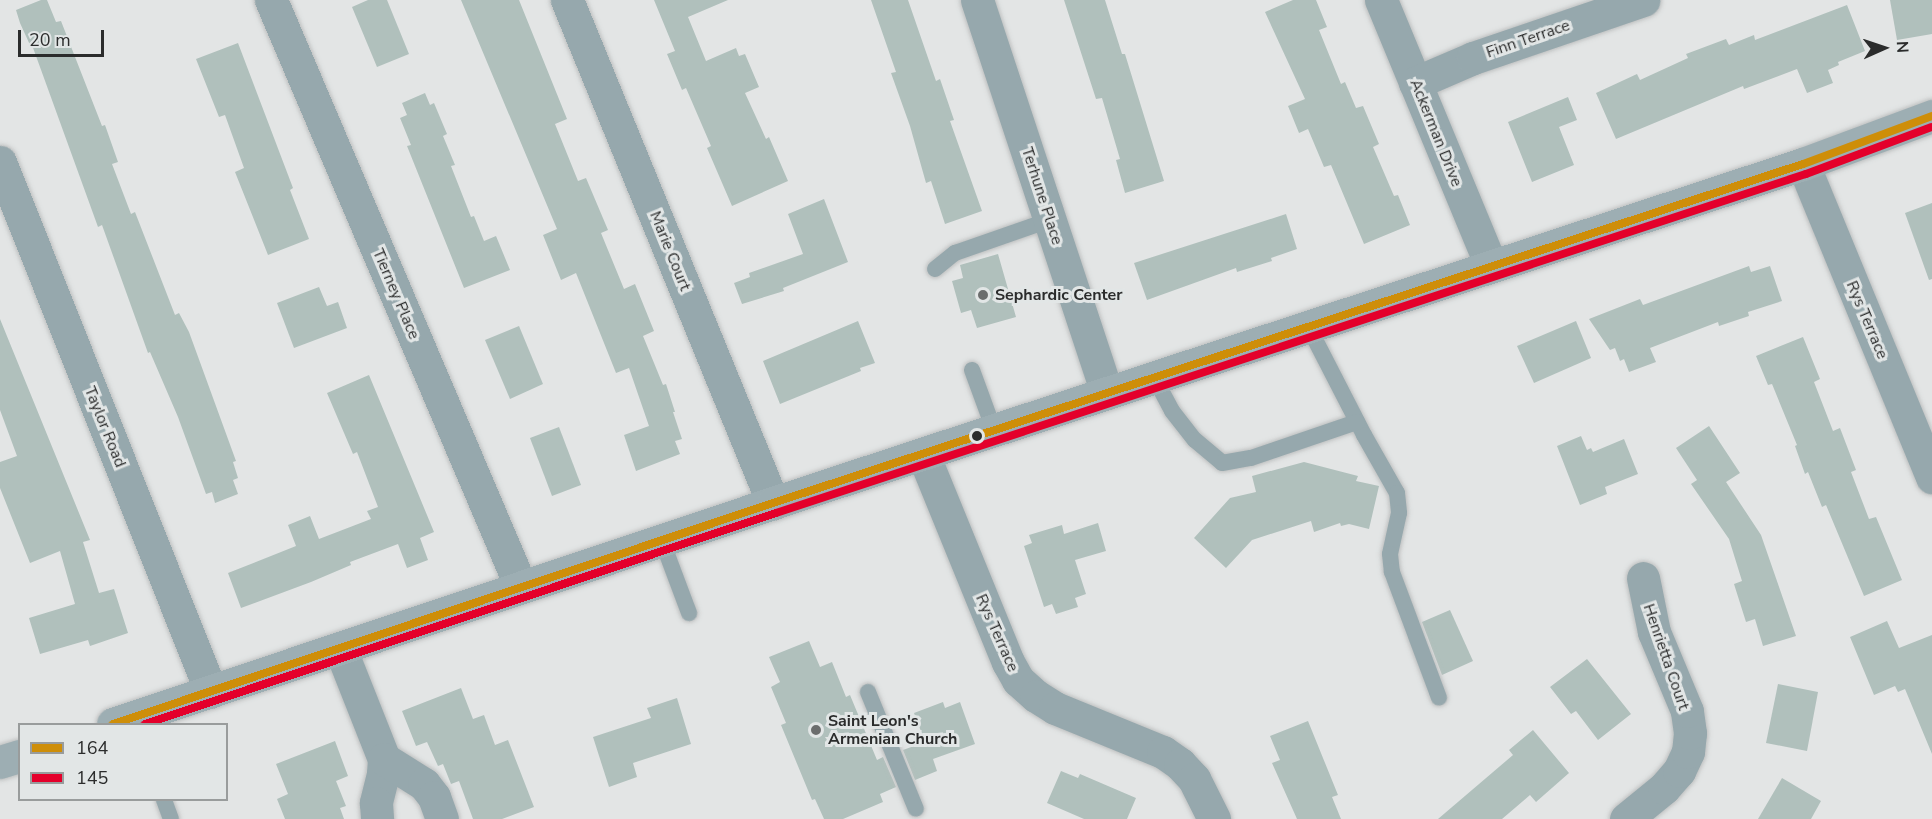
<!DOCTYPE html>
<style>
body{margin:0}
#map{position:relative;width:1932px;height:819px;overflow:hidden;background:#e3e5e5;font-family:"Nunito Sans",sans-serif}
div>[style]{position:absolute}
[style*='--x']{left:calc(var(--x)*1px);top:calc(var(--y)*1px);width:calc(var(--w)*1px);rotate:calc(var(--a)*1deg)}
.building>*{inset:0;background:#b0c0bc}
.roads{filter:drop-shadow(0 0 2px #bec0c0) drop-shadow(0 0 2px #bec0c0)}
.lane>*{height:16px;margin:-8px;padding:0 8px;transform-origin:8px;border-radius:8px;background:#96a8ad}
.street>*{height:33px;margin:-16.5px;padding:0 16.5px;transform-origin:16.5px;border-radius:16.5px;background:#96a8ad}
.secondary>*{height:33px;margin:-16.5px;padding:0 16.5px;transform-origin:16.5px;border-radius:16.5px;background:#9daeb3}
.bus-1>*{height:8px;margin:-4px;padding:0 4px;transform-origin:4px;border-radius:4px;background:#ce8e09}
.bus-2>*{height:8px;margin:-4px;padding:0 4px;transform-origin:4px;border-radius:4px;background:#e4002b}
.dots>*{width:16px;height:16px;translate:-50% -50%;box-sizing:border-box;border:3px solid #e2e6e6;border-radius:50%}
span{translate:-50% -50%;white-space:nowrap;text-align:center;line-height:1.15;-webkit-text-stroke:6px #e2e6e6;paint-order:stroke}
.street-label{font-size:16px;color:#2b2c2c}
.poi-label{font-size:16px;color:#2b2c2c;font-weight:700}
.left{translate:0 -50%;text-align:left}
.legend{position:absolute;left:18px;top:723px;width:210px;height:78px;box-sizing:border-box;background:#e2e6e6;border:2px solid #999c9c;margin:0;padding:8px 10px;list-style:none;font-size:18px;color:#2b2c2c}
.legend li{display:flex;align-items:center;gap:12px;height:30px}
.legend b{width:30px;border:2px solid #999c9c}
.north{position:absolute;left:1854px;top:18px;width:60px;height:60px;-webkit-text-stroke:4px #e2e6e6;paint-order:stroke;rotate:87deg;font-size:16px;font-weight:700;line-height:24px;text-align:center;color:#2b2c2c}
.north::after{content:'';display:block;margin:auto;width:21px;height:27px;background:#2b2c2c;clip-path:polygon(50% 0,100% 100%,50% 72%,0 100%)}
.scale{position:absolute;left:18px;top:30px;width:86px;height:27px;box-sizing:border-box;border:3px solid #2b2c2c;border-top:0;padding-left:8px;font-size:18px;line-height:21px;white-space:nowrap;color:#2b2c2c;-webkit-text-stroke:4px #e2e6e6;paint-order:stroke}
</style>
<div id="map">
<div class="building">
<i style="clip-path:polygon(41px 0,47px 0,56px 22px,61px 21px,102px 126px,105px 125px,118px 162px,112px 164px,131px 214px,135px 212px,175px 315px,179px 313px,189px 332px,236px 461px,233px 462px,238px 478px,233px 480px,238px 494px,215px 503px,212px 492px,206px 494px,178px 417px,150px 352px,148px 353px,102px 225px,98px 227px,32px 45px,30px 45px,20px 23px,16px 10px)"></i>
<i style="clip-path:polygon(368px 0,387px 0,409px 54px,377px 67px,352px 7px)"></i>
<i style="clip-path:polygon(461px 0,519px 0,567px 119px,555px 124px,578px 181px,586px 178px,608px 230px,601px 233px,624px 289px,635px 284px,654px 331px,643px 336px,663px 385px,666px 384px,675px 412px,673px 412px,682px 439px,675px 441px,680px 454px,636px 471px,624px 435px,649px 426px,629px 368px,616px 373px,576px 273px,561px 280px,543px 235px,557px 229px)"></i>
<i style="clip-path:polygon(654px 0,728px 0,688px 17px,706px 61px,736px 48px,739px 56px,745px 54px,759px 87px,745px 93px,766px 139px,769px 137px,788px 181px,732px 206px,707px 148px,711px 146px,686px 88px,682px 90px,667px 54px,675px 51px)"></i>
<i style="clip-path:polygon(871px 0,908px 0,936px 81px,940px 79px,954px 120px,950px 121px,982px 211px,945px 224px,931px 181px,926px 183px,910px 126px,891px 73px,896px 72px)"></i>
<i style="clip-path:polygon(1064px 0,1105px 0,1122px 54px,1125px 54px,1164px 181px,1125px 193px,1116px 160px,1120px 159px,1102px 98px,1096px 99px)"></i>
<i style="clip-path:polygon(1293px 0,1316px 0,1327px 27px,1319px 30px,1341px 84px,1345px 82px,1356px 108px,1363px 106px,1379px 144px,1373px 147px,1394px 196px,1398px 195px,1410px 225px,1364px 244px,1331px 165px,1324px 167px,1308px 129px,1299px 133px,1288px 106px,1305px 99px,1265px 12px)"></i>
<i style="clip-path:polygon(1890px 0,1932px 0,1932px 34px,1897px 40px)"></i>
<i style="clip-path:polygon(1847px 5px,1865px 51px,1838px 62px,1839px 65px,1828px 70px,1833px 83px,1807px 93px,1797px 69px,1744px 89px,1743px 86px,1616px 139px,1596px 93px,1637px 74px,1640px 80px,1688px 58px,1686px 54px,1726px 39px,1729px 45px,1754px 35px,1755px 40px)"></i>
<i style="clip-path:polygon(238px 43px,293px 188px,290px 190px,309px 239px,268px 255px,235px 172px,244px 168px,225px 115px,219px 117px,196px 59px)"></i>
<i style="clip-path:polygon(425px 93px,430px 105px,434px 103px,447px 134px,443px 136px,455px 165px,451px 166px,471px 217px,474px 216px,484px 241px,496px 236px,510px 270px,464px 288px,407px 146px,411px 145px,400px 118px,407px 115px,402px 103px)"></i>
<i style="clip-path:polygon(1568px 97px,1577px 120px,1559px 127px,1574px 165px,1532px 182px,1508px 122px)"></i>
<i style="clip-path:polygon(824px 199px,848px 262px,783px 288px,784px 291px,742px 304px,734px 283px,750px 277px,749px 273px,803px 254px,788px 214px)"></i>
<i style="clip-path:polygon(1932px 203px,1932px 279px,1929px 280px,1905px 213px)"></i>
<i style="clip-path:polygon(1286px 214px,1297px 249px,1271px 258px,1272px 261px,1237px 272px,1236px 268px,1147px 300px,1134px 263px)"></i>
<i style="clip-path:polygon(998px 254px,1016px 317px,977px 328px,971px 310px,961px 313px,952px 281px,963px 278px,960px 265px)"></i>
<i style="clip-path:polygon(1749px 266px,1751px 272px,1770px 266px,1782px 301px,1748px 312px,1749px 316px,1719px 326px,1718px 322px,1650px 348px,1656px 362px,1629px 372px,1624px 359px,1620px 361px,1615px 348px,1610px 350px,1589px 319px,1640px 299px,1643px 305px)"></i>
<i style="clip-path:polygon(319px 287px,327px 306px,338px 302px,347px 328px,294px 348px,277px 303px)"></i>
<i style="clip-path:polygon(0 319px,90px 540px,83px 542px,99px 593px,114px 589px,128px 633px,90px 646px,88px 640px,40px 654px,29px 618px,75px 604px,60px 551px,30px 563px,0 488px,0 462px,17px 456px,0 410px)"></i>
<i style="clip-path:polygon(858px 321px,875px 363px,860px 368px,861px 371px,780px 404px,763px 361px)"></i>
<i style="clip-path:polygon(1576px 321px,1591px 358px,1534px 383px,1517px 346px)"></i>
<i style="clip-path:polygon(519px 326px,543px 384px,510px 399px,485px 340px)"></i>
<i style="clip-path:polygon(1803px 337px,1820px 379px,1814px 382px,1833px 431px,1840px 428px,1856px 470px,1851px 472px,1869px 519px,1876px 517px,1902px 580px,1864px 596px,1826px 505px,1822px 507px,1808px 472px,1805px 474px,1795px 446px,1797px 445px,1772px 384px,1768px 385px,1756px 356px)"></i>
<i style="clip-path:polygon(369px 375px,434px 532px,420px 538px,428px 560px,407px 568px,398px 544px,350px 562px,351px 565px,311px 582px,241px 608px,228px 573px,296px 546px,288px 525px,310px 516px,319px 539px,371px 519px,367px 511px,378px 507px,357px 452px,353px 454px,327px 393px)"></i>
<i style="clip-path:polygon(1709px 426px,1740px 473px,1726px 482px,1761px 535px,1796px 636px,1763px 646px,1755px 619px,1746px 622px,1734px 584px,1742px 581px,1729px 539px,1691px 484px,1697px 480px,1676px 448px)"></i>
<i style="clip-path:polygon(559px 427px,581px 485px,552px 496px,530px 438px)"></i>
<i style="clip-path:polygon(1581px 436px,1587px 450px,1591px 448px,1593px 452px,1624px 439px,1638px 474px,1605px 487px,1607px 494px,1580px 505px,1557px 446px)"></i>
<i style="clip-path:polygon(1304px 462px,1358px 476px,1356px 481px,1379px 486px,1369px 529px,1349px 524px,1341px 526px,1340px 523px,1314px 532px,1311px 521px,1252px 540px,1226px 568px,1194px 538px,1230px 498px,1256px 492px,1252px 476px)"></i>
<i style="clip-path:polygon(1098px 523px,1106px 551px,1075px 560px,1086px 594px,1075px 598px,1078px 607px,1056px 614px,1052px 604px,1044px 607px,1024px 546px,1032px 543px,1029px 535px,1062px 525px,1064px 534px)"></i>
<i style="clip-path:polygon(1450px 610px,1473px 661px,1442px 675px,1422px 622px)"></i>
<i style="clip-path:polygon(1887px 621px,1899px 648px,1932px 635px,1932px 754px,1905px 689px,1898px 692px,1895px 686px,1874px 695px,1850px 637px)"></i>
<i style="clip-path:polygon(809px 641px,820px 667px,832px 662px,846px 697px,850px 695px,877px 760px,883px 757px,896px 787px,880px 794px,883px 802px,843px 819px,824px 819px,815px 799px,812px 800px,781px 725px,786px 723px,771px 687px,780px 682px,769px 657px)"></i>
<i style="clip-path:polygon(1587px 659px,1631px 714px,1598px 740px,1576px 711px,1571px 714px,1550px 687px)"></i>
<i style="clip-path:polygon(1778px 684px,1818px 692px,1807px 751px,1766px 743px)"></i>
<i style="clip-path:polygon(461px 688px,473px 719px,484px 715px,495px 745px,508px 740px,534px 807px,502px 819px,473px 819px,459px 781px,451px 784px,443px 764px,438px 766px,427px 742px,416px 746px,402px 711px)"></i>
<i style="clip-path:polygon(677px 698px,691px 744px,633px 763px,637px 777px,609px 787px,593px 737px,651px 718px,647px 708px)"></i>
<i style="clip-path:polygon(943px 702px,945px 708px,960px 702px,975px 744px,933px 759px,937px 771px,915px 780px,903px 750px,925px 742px,914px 713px)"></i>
<i style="clip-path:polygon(1308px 721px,1338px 795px,1332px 797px,1341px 819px,1297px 819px,1272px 763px,1280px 760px,1270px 736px)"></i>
<i style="clip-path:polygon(1533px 730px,1569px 773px,1536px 802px,1530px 795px,1502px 819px,1438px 819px,1513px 755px,1509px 750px)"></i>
<i style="clip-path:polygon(335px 741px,348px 776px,336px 781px,346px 806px,340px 808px,344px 819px,285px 819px,277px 799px,288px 794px,276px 764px)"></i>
<i style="clip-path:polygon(1061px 771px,1078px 778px,1080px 774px,1136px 798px,1127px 819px,1084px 819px,1047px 803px)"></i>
<i style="clip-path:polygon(1782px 778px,1821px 801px,1811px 819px,1758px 819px)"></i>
</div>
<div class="roads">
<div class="lane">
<i style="--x:935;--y:269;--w:26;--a:-39"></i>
<i style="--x:955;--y:253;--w:101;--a:-19.2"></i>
<i style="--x:1308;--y:326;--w:123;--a:62.8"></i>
<i style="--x:1364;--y:435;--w:67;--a:60.4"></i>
<i style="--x:1397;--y:493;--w:20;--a:84"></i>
<i style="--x:1399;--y:513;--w:42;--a:102.4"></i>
<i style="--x:1390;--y:554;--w:18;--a:84"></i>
<i style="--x:1392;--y:572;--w:134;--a:69.5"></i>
<i style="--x:972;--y:370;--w:64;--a:69.9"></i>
<i style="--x:1154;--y:377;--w:38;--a:62"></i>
<i style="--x:1172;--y:411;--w:37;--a:52"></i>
<i style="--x:1195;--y:440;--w:35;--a:40"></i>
<i style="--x:1222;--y:463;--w:29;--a:-10"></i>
<i style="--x:1251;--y:458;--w:112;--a:-18.8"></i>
<i style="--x:662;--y:541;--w:77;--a:69.4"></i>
<i style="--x:868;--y:692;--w:126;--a:67.7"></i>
<i style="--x:164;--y:800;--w:20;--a:70"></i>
</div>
<div class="street">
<i style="--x:271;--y:0;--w:638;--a:66.93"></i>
<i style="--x:567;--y:0;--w:544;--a:67.73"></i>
<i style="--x:977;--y:0;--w:414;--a:71.7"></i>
<i style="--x:1381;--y:0;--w:287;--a:67.5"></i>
<i style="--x:1415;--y:83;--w:63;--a:-23.3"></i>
<i style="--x:1473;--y:58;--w:180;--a:-18.8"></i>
<i style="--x:0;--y:162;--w:570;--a:68.29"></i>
<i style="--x:1803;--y:164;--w:339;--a:67.6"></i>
<i style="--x:923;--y:454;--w:225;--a:67.8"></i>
<i style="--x:1008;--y:662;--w:21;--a:61"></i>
<i style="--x:1018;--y:680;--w:24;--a:42"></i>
<i style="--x:1036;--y:696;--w:22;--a:32"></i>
<i style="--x:1055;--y:708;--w:117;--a:22.2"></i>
<i style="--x:1163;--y:752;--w:21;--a:35"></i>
<i style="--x:1180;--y:764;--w:21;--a:47"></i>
<i style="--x:1194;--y:779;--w:45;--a:63.4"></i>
<i style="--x:340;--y:648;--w:119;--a:68.4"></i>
<i style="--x:384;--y:759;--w:15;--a:94"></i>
<i style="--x:383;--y:774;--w:30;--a:104"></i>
<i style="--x:376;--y:803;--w:16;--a:86"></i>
<i style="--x:384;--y:759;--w:47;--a:32"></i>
<i style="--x:424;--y:784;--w:16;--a:52"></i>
<i style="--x:434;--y:797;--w:23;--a:70"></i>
<i style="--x:1626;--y:819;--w:49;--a:-39.2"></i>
<i style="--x:1664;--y:788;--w:23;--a:-49"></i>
<i style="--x:1679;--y:771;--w:21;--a:-65"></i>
<i style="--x:1688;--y:752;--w:19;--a:-84"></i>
<i style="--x:1690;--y:733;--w:22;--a:-98"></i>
<i style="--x:1687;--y:711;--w:86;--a:-112.7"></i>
<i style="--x:1654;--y:632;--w:55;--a:-101.5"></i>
</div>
<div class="secondary">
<i style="--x:113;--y:724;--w:696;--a:-18.51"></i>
<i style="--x:773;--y:503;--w:1084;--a:-18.22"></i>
<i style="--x:1803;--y:164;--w:138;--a:-20.4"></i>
<i style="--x:0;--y:762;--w:21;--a:-17"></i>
</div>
</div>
<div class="bus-1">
<i style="--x:113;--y:724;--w:696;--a:-18.51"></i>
<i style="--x:773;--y:503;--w:1084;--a:-18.22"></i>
<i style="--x:1803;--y:164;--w:138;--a:-20.4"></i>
</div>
<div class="bus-2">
<i style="--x:145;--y:724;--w:665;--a:-18.49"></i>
<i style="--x:776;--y:513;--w:1084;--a:-18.22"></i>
<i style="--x:1806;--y:174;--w:134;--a:-20.5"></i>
</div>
<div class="dots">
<i style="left:983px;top:295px;background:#6b6d6d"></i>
<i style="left:977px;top:436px;background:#2b2c2c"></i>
<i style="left:816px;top:730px;background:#6b6d6d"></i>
</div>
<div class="street-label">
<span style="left:1528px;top:39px;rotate:-19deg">Finn Terrace</span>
<span style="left:1436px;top:133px;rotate:68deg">Ackerman Drive</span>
<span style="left:1042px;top:196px;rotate:72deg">Terhune Place</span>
<span style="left:670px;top:251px;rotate:68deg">Marie Court</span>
<span style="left:396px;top:294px;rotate:67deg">Tierney Place</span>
<span style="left:1867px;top:320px;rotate:67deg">Rys Terrace</span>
<span style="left:105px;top:427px;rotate:68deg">Taylor Road</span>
<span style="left:997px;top:633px;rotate:66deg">Rys Terrace</span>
<span style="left:1666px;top:657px;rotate:71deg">Henrietta Court</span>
</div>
<div class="poi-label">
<span class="left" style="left:995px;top:295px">Sephardic Center</span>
<span class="left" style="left:828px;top:730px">Saint Leon's<br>Armenian Church</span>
</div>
<ul class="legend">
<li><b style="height:8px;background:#ce8e09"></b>164</li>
<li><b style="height:8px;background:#e4002b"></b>145</li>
</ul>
<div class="north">N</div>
<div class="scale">20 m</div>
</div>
